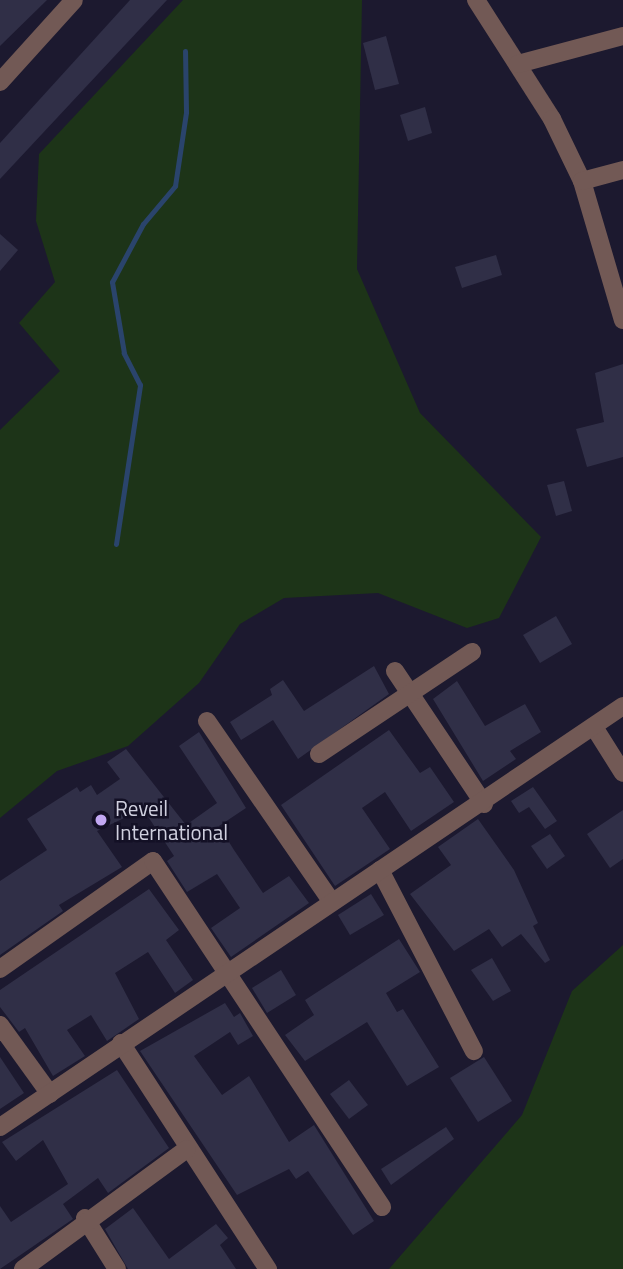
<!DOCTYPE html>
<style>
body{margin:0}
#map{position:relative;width:623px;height:1269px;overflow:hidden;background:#1c192f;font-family:"Titillium Web",sans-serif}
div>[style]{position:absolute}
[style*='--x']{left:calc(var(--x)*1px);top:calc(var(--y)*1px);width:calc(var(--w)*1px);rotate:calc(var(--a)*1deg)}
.green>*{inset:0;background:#1d3418}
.stream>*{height:5px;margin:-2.5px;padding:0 2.5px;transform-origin:2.5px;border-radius:2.5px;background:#2a446c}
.building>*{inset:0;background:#302f47}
.minor>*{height:18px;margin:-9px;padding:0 9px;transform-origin:9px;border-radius:9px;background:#725955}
.dots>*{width:19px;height:19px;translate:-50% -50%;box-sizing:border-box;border:4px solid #131025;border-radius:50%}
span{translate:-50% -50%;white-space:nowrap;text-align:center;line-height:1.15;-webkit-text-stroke:5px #131025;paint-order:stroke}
.poi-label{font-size:21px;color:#d0d0df}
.left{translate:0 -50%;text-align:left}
</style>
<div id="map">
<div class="green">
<i style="clip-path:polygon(183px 0,362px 0,357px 269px,420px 413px,541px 537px,499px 618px,467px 628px,378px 593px,284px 598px,240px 624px,199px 683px,128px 746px,57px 771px,0 818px,0 430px,60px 371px,19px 323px,55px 282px,36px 221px,39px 154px)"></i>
<i style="clip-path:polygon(623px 945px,623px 1269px,389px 1269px,522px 1115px,572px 991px)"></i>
</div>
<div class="stream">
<i style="--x:116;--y:544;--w:161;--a:-81.4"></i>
<i style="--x:140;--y:385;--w:36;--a:-117"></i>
<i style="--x:124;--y:353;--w:72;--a:-99.6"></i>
<i style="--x:112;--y:282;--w:66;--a:-61.9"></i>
<i style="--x:143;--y:224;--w:50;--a:-49.9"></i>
<i style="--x:175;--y:186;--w:75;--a:-81.5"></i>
<i style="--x:186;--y:112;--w:61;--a:-90.9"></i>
</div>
<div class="building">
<i style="clip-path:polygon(0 0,47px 0,0 46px)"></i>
<i style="clip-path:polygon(130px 0,167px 0,0 179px,0 143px)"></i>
<i style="clip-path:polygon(386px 36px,399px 84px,375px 90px,363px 43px)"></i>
<i style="clip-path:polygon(425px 107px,432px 133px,408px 141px,400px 115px)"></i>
<i style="clip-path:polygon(0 234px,18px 250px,0 271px)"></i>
<i style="clip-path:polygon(496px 255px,502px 275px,462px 288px,455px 267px)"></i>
<i style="clip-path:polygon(623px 364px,623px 457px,587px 467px,576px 429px,604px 422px,595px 373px)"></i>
<i style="clip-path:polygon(564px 481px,572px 511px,556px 516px,547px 485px)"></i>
<i style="clip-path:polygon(556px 616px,572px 644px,540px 663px,523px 635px)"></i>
<i style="clip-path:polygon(374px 666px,389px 694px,298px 759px,273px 720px,241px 740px,230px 722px,272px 695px,270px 689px,283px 680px,304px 711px)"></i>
<i style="clip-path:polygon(457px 681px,485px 726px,525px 704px,541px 732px,510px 751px,516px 759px,483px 781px,433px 699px)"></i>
<i style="clip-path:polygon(389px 730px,420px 773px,430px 767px,454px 802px,411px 831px,385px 792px,362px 808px,390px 849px,335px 886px,281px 805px)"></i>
<i style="clip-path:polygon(199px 732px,246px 808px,219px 826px,234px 850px,263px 893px,289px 876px,309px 903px,231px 957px,211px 928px,240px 908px,217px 874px,187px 892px,167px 861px,174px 856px,143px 809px,97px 831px,122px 867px,59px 905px,63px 911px,0 955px,0 881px,47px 850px,27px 819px,77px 787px,80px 792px,91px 785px,97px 795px,120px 779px,107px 762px,126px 749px,186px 825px,217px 803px,179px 746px)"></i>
<i style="clip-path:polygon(533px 787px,557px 821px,545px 829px,529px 807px,519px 813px,511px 801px)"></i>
<i style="clip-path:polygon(623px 810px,623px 859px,610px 868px,587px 834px)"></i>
<i style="clip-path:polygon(478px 819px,514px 870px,538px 923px,533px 926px,550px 960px,545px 963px,521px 934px,502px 947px,489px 929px,454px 951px,410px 894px,451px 865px,438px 847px)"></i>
<i style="clip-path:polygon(550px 834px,565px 856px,547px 869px,531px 846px)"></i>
<i style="clip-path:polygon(149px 889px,179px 930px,166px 940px,193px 980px,175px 993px,148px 952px,115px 973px,139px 1019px,107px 1041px,91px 1015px,67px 1030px,85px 1056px,53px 1076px,25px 1028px,19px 1032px,0 1007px,0 990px)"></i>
<i style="clip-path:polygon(371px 894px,384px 915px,350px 935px,338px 915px)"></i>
<i style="clip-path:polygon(399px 939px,420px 972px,386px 993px,397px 1012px,403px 1009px,439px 1067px,407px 1086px,367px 1022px,305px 1061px,285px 1035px,314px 1015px,305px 1000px)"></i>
<i style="clip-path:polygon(492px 958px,511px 991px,493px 1001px,471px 970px)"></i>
<i style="clip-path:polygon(281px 970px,296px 995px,267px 1013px,252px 988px)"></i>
<i style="clip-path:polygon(225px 1003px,234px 1017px,240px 1013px,253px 1036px,238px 1045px,230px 1032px,194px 1056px,222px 1095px,249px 1076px,289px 1142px,314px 1125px,374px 1221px,353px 1235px,308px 1171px,296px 1179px,289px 1169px,237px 1195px,140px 1051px)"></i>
<i style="clip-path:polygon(0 1057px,24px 1093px,0 1109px)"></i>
<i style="clip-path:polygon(484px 1057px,512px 1101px,478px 1122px,450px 1078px)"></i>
<i style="clip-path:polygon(117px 1070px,169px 1148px,108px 1193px,98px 1178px,63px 1204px,73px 1219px,0 1269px,0 1206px,11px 1222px,68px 1184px,43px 1140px,16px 1161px,2px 1142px)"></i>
<i style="clip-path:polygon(349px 1080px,368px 1105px,349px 1119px,330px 1094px)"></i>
<i style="clip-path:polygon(446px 1127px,454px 1139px,391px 1185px,381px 1169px)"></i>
<i style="clip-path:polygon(133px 1208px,169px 1259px,216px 1224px,228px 1238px,220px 1245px,236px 1269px,128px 1269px,105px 1229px)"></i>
</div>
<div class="minor">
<i style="--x:476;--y:0;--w:141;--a:57.4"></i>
<i style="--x:552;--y:119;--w:69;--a:64.2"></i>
<i style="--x:582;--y:181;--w:145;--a:73.6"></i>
<i style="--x:518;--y:64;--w:109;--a:-14.9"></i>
<i style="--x:0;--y:82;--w:110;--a:-47.9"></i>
<i style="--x:582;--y:181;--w:42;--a:-15"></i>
<i style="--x:395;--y:671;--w:160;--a:56.2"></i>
<i style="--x:207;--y:721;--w:220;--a:55.4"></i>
<i style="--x:594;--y:727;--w:54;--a:57.8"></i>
<i style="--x:319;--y:754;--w:184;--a:-33.7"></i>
<i style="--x:380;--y:870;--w:204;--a:62.6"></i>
<i style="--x:0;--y:969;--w:187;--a:-35.2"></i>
<i style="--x:153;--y:861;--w:415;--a:56.5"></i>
<i style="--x:0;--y:1025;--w:85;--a:54.1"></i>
<i style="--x:121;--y:1043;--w:270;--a:57"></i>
<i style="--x:0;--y:1127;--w:752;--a:-34.05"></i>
<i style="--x:85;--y:1218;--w:60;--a:57.9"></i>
<i style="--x:23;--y:1269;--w:203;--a:-36.2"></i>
</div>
<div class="dots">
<i style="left:101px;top:820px;background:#c2a8f3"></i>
</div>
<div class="poi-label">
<span class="left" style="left:115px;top:820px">Reveil<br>International</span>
</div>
</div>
